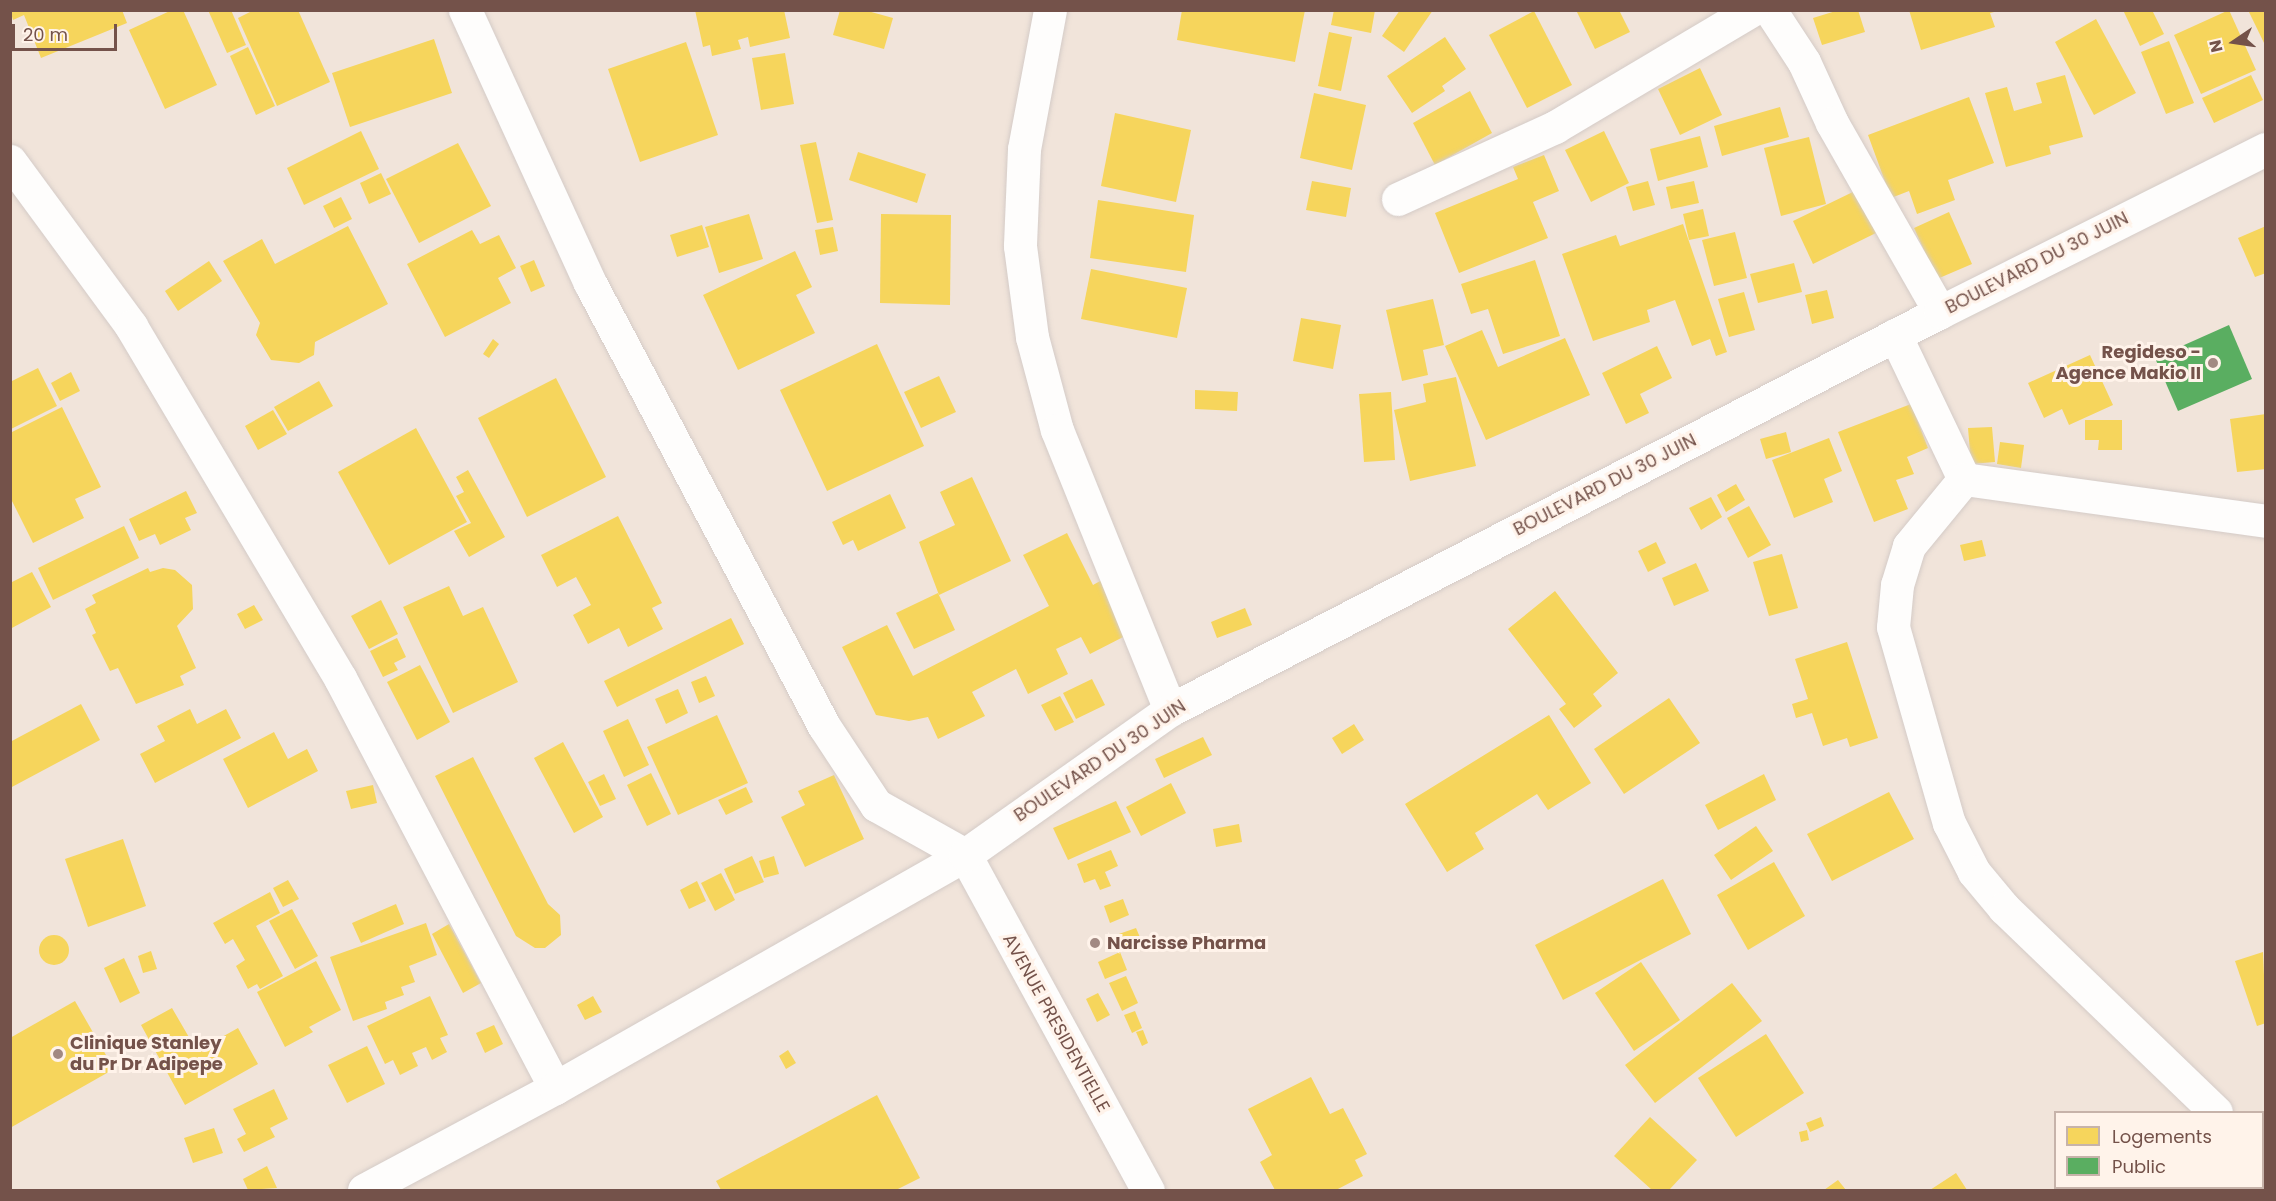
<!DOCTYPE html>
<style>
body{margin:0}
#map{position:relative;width:2276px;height:1201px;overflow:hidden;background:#f6f0ea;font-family:Poppins,sans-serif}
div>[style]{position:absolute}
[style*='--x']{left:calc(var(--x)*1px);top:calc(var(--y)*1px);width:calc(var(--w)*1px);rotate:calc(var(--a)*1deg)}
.residential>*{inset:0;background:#f1e4da}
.homes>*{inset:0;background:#f6d55c}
.round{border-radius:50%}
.public>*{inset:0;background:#5aae61}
.roads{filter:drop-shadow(0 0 2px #d4cbc7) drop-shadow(0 0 2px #d4cbc7)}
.street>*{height:33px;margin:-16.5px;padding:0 16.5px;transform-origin:16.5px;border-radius:16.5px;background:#fefdfc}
.secondary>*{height:33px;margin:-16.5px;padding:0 16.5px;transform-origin:16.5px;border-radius:16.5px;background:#fefdfc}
.dots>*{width:16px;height:16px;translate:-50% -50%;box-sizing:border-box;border:3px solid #fff3ea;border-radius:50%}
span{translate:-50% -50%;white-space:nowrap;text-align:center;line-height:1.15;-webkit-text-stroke:6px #fff3ea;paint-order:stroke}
.street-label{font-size:18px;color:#74524a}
.poi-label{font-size:18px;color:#74524a;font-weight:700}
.right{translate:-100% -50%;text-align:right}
.left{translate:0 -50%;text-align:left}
.frame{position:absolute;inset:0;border:12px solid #74524a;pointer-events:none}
.legend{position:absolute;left:2054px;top:1111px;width:210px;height:78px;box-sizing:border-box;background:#fff3ea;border:2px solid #c7b3aa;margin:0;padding:8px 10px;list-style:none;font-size:18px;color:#74524a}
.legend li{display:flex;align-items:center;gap:12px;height:30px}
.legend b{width:30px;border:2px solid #c7b3aa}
.north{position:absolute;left:2204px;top:12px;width:60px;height:60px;-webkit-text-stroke:4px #fff3ea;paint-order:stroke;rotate:257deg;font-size:16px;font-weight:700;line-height:24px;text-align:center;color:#74524a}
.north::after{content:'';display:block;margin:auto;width:21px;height:27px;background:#74524a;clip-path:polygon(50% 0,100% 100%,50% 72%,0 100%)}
.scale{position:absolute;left:12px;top:24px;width:105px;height:27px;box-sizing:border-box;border:3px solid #74524a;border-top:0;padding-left:8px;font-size:18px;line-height:21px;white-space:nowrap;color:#74524a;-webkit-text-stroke:4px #fff3ea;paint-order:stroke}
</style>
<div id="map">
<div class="residential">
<i style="clip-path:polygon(evenodd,10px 11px,2265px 11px,2265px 1190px,11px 1190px,10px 11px,2056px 1112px,2262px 1112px,2262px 1188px,2056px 1188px,2056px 1112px)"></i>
</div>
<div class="homes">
<i style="clip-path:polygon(10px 10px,122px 10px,127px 23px,41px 58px,24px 15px,13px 20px)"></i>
<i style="clip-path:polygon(172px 10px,183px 10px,217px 85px,165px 109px,129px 30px)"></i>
<i style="clip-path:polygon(208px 10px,231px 10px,246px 45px,227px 53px)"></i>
<i style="clip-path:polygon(254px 10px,298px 10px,330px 82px,277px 106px,238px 18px)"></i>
<i style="clip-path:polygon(695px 10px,784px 10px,790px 38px,750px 47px,748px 37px,738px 40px,741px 49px,712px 56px,710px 45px,703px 47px)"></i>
<i style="clip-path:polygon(840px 10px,864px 10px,893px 18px,884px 49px,833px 35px)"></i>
<i style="clip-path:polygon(1182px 10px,1305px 10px,1295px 62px,1177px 40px)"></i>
<i style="clip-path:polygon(1334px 10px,1375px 10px,1371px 33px,1331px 25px)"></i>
<i style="clip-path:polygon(1400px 10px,1433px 10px,1404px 52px,1382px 36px)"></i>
<i style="clip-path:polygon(1576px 10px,1619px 10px,1630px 32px,1595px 49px)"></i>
<i style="clip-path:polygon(1839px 10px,1858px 10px,1865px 32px,1822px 45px,1813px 18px)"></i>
<i style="clip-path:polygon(1909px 10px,1998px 10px,1998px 11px,1990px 13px,1995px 27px,1921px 50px)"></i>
<i style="clip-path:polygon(2123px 10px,2152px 10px,2164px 34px,2140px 46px)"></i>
<i style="clip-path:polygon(2229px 10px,2256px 70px,2201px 94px,2174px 35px)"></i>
<i style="clip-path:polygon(2248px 10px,2266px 10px,2266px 47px)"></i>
<i style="clip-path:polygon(1534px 11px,1572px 85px,1527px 108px,1489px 35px)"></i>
<i style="clip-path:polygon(2096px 19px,2136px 93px,2094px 115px,2055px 42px)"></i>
<i style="clip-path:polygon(1329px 32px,1352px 37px,1341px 91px,1318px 86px)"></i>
<i style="clip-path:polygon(1445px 37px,1466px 69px,1442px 86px,1445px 91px,1412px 113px,1387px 76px)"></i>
<i style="clip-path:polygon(434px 39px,452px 93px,350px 127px,332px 73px)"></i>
<i style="clip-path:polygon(2169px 41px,2194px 103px,2166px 114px,2141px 52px)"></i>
<i style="clip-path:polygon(686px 42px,718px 135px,640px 162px,608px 69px)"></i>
<i style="clip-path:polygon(248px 47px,275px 106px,256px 115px,230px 56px)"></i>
<i style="clip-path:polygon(785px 53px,794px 104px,761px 110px,752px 58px)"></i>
<i style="clip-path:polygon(1700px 68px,1722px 115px,1680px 135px,1658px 89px)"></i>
<i style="clip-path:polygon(2065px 75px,2083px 137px,2049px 146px,2051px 154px,2006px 167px,1985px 93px,2007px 87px,2014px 111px,2042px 103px,2036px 83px)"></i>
<i style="clip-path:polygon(2251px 75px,2263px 100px,2214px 123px,2202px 98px)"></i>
<i style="clip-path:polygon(1470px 91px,1492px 133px,1435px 165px,1413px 123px)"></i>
<i style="clip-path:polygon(1314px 93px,1366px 105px,1352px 170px,1300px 158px)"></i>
<i style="clip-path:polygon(1969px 97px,1994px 163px,1948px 180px,1955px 200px,1917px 214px,1909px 191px,1891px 198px,1868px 135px)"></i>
<i style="clip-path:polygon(1780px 107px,1789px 137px,1722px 156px,1714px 126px)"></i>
<i style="clip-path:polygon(1115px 113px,1191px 130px,1176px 202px,1101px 186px)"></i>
<i style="clip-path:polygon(361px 131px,379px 169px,304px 205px,287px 168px)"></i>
<i style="clip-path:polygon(1604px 131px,1629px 183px,1591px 202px,1565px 150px)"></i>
<i style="clip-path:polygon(1700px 136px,1708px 167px,1658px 181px,1650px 149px)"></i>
<i style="clip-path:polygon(1809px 137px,1826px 204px,1781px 216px,1764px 148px)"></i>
<i style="clip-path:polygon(816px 142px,833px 220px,817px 223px,800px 145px)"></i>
<i style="clip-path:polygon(458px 143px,491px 206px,419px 243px,386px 179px)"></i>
<i style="clip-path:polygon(858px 152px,926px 174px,917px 203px,849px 180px)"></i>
<i style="clip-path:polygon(1544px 155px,1559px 191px,1533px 202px,1548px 238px,1459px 273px,1435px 213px,1518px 179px,1513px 167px)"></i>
<i style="clip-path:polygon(381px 173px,391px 194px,369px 204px,360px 183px)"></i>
<i style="clip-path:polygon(1312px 181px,1351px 188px,1346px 217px,1306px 210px)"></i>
<i style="clip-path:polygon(1648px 181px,1655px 205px,1633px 211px,1626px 187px)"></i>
<i style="clip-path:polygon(1694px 181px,1699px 203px,1671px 209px,1666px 187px)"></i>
<i style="clip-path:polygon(1859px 189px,1880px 231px,1813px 264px,1793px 221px)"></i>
<i style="clip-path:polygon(341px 197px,352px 219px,334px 228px,323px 206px)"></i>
<i style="clip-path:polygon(1098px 200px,1194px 215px,1186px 272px,1090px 258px)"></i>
<i style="clip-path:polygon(1703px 209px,1709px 236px,1689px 240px,1683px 214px)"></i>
<i style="clip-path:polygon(1949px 212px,1972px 264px,1937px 279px,1914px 228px)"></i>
<i style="clip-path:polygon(749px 214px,763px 259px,719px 273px,705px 227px)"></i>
<i style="clip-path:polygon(881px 214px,951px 215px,950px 305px,880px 303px)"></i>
<i style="clip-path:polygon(1683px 224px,1727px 352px,1716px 356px,1710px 339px,1692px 346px,1675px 300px,1647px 310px,1650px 322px,1593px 341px,1562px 254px,1616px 235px,1620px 246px)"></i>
<i style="clip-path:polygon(702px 225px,709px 247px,677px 257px,670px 235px)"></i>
<i style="clip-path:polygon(348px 226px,388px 304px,315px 342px,314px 355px,299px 363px,271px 360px,256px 335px,260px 323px,223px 261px,262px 239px,275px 264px)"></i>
<i style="clip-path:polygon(2266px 226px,2266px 273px,2255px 277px,2238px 238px)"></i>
<i style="clip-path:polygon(833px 227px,838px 251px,820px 255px,815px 230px)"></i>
<i style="clip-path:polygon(472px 230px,480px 244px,499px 235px,516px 268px,498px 278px,511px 303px,445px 337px,407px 264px)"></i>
<i style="clip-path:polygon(1735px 232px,1747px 278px,1714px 286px,1702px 240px)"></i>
<i style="clip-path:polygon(795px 251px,812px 287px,796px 295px,815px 333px,738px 370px,703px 295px)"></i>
<i style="clip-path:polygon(534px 260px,545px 286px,531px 292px,520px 266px)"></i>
<i style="clip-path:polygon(1535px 260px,1560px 336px,1503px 354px,1488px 309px,1471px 314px,1461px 284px)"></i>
<i style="clip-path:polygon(209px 261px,222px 281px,178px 311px,165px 291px)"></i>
<i style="clip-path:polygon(1794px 263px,1802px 292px,1758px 303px,1750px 274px)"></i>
<i style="clip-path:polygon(1091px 269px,1187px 288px,1177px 338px,1081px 319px)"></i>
<i style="clip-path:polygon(1827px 290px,1834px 318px,1812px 324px,1805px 295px)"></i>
<i style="clip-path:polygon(1744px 292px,1755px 330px,1729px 337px,1718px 299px)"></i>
<i style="clip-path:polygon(1433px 299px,1444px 345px,1423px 350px,1428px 375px,1402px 381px,1386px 310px)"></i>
<i style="clip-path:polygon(1301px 318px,1341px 325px,1333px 369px,1293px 361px)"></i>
<i style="clip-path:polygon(1482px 330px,1498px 367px,1565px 338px,1590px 395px,1486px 440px,1445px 346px)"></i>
<i style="clip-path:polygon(493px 339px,499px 344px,489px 358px,483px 354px)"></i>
<i style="clip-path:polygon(877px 344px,924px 446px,827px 491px,780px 390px)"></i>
<i style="clip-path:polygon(1657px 346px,1672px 378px,1640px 394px,1649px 413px,1626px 424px,1602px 373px)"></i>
<i style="clip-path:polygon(2090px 355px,2113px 405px,2069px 425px,2062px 409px,2044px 418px,2028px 383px)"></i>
<i style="clip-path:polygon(38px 368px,57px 406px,11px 429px,10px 382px)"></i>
<i style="clip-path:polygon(71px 372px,80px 391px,60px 401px,51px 383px)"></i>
<i style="clip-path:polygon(939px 376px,956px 412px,921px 428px,904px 392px)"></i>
<i style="clip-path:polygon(1456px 377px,1476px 466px,1410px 481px,1394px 410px,1426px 402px,1423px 384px)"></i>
<i style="clip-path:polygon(556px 378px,606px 477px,527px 517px,478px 418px)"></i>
<i style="clip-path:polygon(319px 381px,333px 406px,288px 431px,274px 407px)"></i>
<i style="clip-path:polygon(1195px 390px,1238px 392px,1237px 411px,1195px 409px)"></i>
<i style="clip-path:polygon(1391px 392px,1395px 460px,1364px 462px,1359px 394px)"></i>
<i style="clip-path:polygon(1911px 404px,1928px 448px,1907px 457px,1914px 474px,1896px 480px,1908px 509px,1874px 522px,1838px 432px)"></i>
<i style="clip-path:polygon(62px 407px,101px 487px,75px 499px,84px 518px,33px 543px,10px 497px,10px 433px)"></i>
<i style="clip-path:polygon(273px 410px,287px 434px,258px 450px,245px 426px)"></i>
<i style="clip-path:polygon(2266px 414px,2266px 469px,2237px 472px,2230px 419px)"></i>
<i style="clip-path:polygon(2085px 420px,2122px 420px,2122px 450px,2098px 450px,2099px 440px,2085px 440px)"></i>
<i style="clip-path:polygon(1992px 427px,1995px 462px,1971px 464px,1968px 428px)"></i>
<i style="clip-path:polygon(416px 428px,467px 522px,389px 565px,338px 472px)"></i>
<i style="clip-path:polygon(1786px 432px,1791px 452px,1766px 459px,1760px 439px)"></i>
<i style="clip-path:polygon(1829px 438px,1842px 471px,1824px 479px,1833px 502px,1794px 518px,1772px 460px)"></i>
<i style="clip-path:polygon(2000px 442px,2024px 445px,2021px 468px,1997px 464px)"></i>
<i style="clip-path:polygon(468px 470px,505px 537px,469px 557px,454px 531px,471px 523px,456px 496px,464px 492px,456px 477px)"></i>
<i style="clip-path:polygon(972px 477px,1011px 561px,939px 595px,919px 542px,955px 525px,940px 492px)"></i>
<i style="clip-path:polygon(1736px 484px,1745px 500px,1726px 512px,1717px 495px)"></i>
<i style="clip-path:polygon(186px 491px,197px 513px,185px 518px,191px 530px,160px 545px,155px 534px,139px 541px,129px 519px)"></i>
<i style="clip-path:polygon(890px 494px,906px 528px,858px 551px,853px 540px,843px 545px,832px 522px)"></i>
<i style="clip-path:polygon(1711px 497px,1722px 517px,1701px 530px,1689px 508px)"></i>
<i style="clip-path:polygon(1749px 506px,1771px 545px,1748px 558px,1727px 518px)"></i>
<i style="clip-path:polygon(618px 516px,662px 603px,652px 608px,663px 629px,628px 647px,619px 628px,588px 644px,573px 615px,591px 605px,576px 577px,557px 587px,541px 555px)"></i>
<i style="clip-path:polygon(124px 526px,139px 558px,53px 600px,38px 568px)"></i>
<i style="clip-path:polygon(1067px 533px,1093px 585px,1102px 580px,1129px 634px,1090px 654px,1081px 637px,1056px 649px,1068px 674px,1028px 694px,1016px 669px,972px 692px,985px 716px,938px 739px,928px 717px,909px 721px,876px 715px,842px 647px,887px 625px,913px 676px,1049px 606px,1023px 555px)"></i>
<i style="clip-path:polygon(1982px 540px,1986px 556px,1964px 561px,1960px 545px)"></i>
<i style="clip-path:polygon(1656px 542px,1666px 563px,1648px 572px,1638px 551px)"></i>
<i style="clip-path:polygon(1782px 554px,1798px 608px,1769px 616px,1753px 562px)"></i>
<i style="clip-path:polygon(1696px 563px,1709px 591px,1674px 606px,1662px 578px)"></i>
<i style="clip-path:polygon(148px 568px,150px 572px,163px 568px,175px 570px,192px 585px,193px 609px,177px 626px,196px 668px,180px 676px,184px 685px,136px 704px,118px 668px,110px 671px,92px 635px,96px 633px,85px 609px,96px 603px,92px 595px)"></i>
<i style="clip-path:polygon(32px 572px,51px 607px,10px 629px,10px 583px)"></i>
<i style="clip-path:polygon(449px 586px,463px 616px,483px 607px,518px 682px,453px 713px,403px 607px)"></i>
<i style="clip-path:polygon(1555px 591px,1618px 673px,1593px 694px,1602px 706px,1574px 728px,1559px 709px,1566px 704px,1508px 629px)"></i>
<i style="clip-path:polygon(938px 593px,955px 630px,914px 649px,896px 613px)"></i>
<i style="clip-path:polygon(381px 600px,398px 634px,369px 649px,351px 616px)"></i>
<i style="clip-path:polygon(254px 605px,263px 620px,245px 629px,237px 614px)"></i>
<i style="clip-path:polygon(1245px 608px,1252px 625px,1217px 638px,1211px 622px)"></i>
<i style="clip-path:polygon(731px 618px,744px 644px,617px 707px,604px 681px)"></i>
<i style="clip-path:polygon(397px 638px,406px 657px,394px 663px,398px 670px,383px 677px,370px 651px)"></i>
<i style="clip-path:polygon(1847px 642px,1878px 738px,1850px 747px,1847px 738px,1823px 746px,1812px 713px,1796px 718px,1792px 704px,1808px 699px,1795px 659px)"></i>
<i style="clip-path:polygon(420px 665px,450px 722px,417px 740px,387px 682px)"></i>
<i style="clip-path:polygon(706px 676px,715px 696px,699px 703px,691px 682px)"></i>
<i style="clip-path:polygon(1092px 679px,1105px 705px,1076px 719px,1063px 693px)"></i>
<i style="clip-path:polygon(678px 689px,688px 713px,666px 724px,655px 699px)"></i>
<i style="clip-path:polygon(1060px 696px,1074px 722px,1055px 731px,1041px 705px)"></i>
<i style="clip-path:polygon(1669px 698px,1700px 743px,1624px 794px,1594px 749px)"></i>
<i style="clip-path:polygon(81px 704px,100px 740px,10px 788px,10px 742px)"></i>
<i style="clip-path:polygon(190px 709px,197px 724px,226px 709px,241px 738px,155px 783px,140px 754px,165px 741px,157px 726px)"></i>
<i style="clip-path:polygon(717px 715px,748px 783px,678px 815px,647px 747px)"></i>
<i style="clip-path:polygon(1549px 715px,1591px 783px,1548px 810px,1537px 794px,1475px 833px,1484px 849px,1447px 872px,1405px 804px)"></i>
<i style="clip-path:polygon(628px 719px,649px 765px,624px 777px,603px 731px)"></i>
<i style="clip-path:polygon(1354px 724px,1364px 740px,1342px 754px,1332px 738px)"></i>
<i style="clip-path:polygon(274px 732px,288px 759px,307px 749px,318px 771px,248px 808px,223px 759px)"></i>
<i style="clip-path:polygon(1203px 737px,1212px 755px,1164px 778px,1155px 759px)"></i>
<i style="clip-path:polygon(563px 742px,603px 817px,574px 833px,534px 758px)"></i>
<i style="clip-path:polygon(473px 757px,548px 904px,560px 915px,561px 935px,545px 948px,535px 948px,516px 936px,435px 776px)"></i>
<i style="clip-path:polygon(651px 773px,671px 814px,647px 826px,627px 785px)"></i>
<i style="clip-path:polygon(604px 774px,616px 799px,600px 806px,588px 782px)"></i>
<i style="clip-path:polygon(1764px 774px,1776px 800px,1718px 830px,1705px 805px)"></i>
<i style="clip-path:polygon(834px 775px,864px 839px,805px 867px,781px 817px,805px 805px,798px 791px)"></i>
<i style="clip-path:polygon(1171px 783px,1186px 813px,1141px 836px,1126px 807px)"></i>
<i style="clip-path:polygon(373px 785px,377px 803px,351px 809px,346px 791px)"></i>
<i style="clip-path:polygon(746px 787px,753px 802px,726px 815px,718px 800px)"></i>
<i style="clip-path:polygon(1889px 792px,1914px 839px,1832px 881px,1807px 834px)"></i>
<i style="clip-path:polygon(1116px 801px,1131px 832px,1068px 860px,1053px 828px)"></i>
<i style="clip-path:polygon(1239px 824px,1242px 842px,1216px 847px,1213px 829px)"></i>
<i style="clip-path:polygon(1756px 826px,1773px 851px,1731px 880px,1714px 855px)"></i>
<i style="clip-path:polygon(123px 839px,146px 906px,88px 927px,65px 859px)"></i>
<i style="clip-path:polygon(1111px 850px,1118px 866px,1105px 872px,1111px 886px,1100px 890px,1095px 879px,1084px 883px,1077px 864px)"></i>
<i style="clip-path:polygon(752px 856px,764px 882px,735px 894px,724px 869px)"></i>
<i style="clip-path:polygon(774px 856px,779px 874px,764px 878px,759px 861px)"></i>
<i style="clip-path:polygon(1774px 862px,1805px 916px,1748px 950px,1717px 895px)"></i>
<i style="clip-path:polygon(721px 873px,735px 900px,715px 911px,701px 883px)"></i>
<i style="clip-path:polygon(1663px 879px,1691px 934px,1563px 1000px,1535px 945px)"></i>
<i style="clip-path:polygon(288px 880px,299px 899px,283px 907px,273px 888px)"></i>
<i style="clip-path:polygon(697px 881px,706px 901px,689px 909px,680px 890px)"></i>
<i style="clip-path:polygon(270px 892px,280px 913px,256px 926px,283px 976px,260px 989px,257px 984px,248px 989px,236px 966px,245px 960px,233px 939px,225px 944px,213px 923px)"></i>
<i style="clip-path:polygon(1123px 899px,1129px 915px,1110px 923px,1104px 906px)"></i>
<i style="clip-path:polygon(396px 904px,404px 924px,361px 943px,352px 923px)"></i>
<i style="clip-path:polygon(292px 909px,318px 956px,295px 969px,269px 921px)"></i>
<i style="clip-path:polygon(426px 923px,437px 955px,409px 966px,415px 982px,401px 987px,404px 995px,385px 1002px,387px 1009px,353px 1021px,330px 957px)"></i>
<i style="clip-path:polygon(449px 924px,481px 983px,463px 993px,432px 934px)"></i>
<i style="clip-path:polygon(1136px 928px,1142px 942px,1121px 950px,1116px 935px)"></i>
<i class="round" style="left:39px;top:935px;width:30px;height:30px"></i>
<i style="clip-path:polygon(151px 951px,157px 969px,143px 973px,138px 956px)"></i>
<i style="clip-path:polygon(1120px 952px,1127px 970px,1105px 979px,1098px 962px)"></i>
<i style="clip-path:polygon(2263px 952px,2266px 1023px,2257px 1026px,2235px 961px)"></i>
<i style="clip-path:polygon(124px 958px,140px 993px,120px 1003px,104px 968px)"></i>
<i style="clip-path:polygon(316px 961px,341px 1010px,309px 1027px,313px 1032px,285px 1047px,257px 992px)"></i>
<i style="clip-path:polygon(1641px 962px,1680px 1020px,1634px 1051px,1595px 993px)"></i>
<i style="clip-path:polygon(1126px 976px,1138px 1003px,1122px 1011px,1109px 983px)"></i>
<i style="clip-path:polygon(1732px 983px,1762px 1021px,1655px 1103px,1625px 1065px)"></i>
<i style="clip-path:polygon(1098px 993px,1110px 1015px,1097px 1022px,1086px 999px)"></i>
<i style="clip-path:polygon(430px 996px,448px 1035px,440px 1038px,447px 1052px,432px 1060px,426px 1047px,412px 1053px,418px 1066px,400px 1075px,393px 1060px,385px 1064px,367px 1026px)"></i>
<i style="clip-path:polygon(593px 996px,602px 1012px,585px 1020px,577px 1005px)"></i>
<i style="clip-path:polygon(75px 1001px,114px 1069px,10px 1128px,10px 1038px)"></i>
<i style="clip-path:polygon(172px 1008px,197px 1051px,238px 1028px,258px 1064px,185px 1105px,141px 1025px)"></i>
<i style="clip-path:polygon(1135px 1011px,1142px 1028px,1132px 1033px,1124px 1015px)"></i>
<i style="clip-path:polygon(494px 1025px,503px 1044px,485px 1053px,476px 1033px)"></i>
<i style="clip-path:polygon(1143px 1030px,1148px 1043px,1142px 1046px,1136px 1032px)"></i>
<i style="clip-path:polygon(1766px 1034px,1804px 1093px,1736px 1137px,1698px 1078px)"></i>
<i style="clip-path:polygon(367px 1046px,385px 1084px,347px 1103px,328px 1065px)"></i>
<i style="clip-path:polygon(788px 1050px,796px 1063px,786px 1069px,779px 1056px)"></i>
<i style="clip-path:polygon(1311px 1077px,1330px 1114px,1343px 1108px,1367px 1154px,1355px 1160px,1363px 1176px,1336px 1190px,1275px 1190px,1260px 1162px,1272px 1155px,1248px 1109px)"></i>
<i style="clip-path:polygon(274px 1089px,288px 1119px,270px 1128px,275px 1137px,244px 1152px,237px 1139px,246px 1134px,233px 1109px)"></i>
<i style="clip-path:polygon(877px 1095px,920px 1178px,896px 1190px,721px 1190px,716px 1181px)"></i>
<i style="clip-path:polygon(1650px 1117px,1697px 1160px,1669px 1190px,1652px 1190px,1614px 1156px)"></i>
<i style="clip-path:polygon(1821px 1117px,1824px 1126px,1810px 1132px,1806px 1123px)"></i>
<i style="clip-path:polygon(214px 1128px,223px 1153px,193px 1163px,184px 1138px)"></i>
<i style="clip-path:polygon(1807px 1130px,1809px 1140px,1801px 1142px,1799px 1132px)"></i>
<i style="clip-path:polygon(267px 1166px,277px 1188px,248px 1190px,243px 1179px)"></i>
<i style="clip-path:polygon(1956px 1173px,1967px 1190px,1930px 1190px)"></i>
<i style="clip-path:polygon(1838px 1180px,1846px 1190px,1824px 1190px)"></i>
</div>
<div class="public">
<i style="clip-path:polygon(2229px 325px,2252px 379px,2178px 411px,2155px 358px)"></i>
</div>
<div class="roads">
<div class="street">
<i style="--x:465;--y:10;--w:300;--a:65.4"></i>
<i style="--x:590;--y:283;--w:501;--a:62.16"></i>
<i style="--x:824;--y:726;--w:95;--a:56.6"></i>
<i style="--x:876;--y:805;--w:102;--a:29.3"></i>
<i style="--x:965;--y:855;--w:382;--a:61.4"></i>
<i style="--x:1050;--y:10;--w:141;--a:100.6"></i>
<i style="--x:1024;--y:149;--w:97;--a:92.4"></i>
<i style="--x:1020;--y:246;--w:92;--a:82.5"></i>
<i style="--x:1032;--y:337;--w:96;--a:75"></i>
<i style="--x:1057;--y:430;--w:302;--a:68"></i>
<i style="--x:1770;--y:10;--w:62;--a:56.8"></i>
<i style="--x:1804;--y:62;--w:67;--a:65.3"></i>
<i style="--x:1832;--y:123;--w:218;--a:60.3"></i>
<i style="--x:10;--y:161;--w:205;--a:53.7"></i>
<i style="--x:131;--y:326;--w:409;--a:59.3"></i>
<i style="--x:340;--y:678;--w:463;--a:62.3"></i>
<i style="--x:1398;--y:199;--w:173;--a:-24.6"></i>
<i style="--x:1555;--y:127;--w:229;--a:-30.7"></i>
<i style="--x:1895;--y:335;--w:160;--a:64.4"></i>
<i style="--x:1964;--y:479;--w:87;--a:129.4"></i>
<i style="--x:1909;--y:546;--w:41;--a:107.1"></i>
<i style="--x:1897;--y:585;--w:42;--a:95.4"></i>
<i style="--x:1893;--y:627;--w:204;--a:74.1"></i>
<i style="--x:1949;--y:823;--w:55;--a:63"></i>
<i style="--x:1974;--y:872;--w:47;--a:50.2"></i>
<i style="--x:2004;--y:908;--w:294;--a:43.9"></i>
<i style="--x:1964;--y:479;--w:305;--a:7.9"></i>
<i style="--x:2262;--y:1157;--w:5;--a:37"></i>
</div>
<div class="secondary">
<i style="--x:364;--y:1190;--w:217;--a:-28.1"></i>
<i style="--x:555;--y:1088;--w:472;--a:-29.6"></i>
<i style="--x:965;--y:855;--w:251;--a:-35.3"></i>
<i style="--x:1170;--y:710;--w:867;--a:-27.33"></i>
<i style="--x:1940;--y:312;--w:364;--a:-26.6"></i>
</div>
</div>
<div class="dots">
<i style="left:2213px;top:363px;background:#a28982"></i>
<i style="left:1095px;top:943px;background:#a28982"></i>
<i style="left:58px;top:1054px;background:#a28982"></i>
</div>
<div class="street-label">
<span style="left:2037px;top:263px;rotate:-27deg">BOULEVARD DU 30 JUIN</span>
<span style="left:1605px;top:485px;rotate:-27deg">BOULEVARD DU 30 JUIN</span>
<span style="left:1100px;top:761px;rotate:-34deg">BOULEVARD DU 30 JUIN</span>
<span style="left:1056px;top:1023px;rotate:61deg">AVENUE PRESIDENTIELLE</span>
</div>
<div class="poi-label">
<span class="right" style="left:2201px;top:363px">Regideso -<br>Agence Makio II</span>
<span class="left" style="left:1107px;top:943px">Narcisse Pharma</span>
<span class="left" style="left:70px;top:1054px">Clinique Stanley<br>du Pr Dr Adipepe</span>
</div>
<div class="frame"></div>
<ul class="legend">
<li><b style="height:16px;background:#f6d55c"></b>Logements</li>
<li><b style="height:16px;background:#5aae61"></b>Public</li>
</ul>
<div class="north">N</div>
<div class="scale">20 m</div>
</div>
